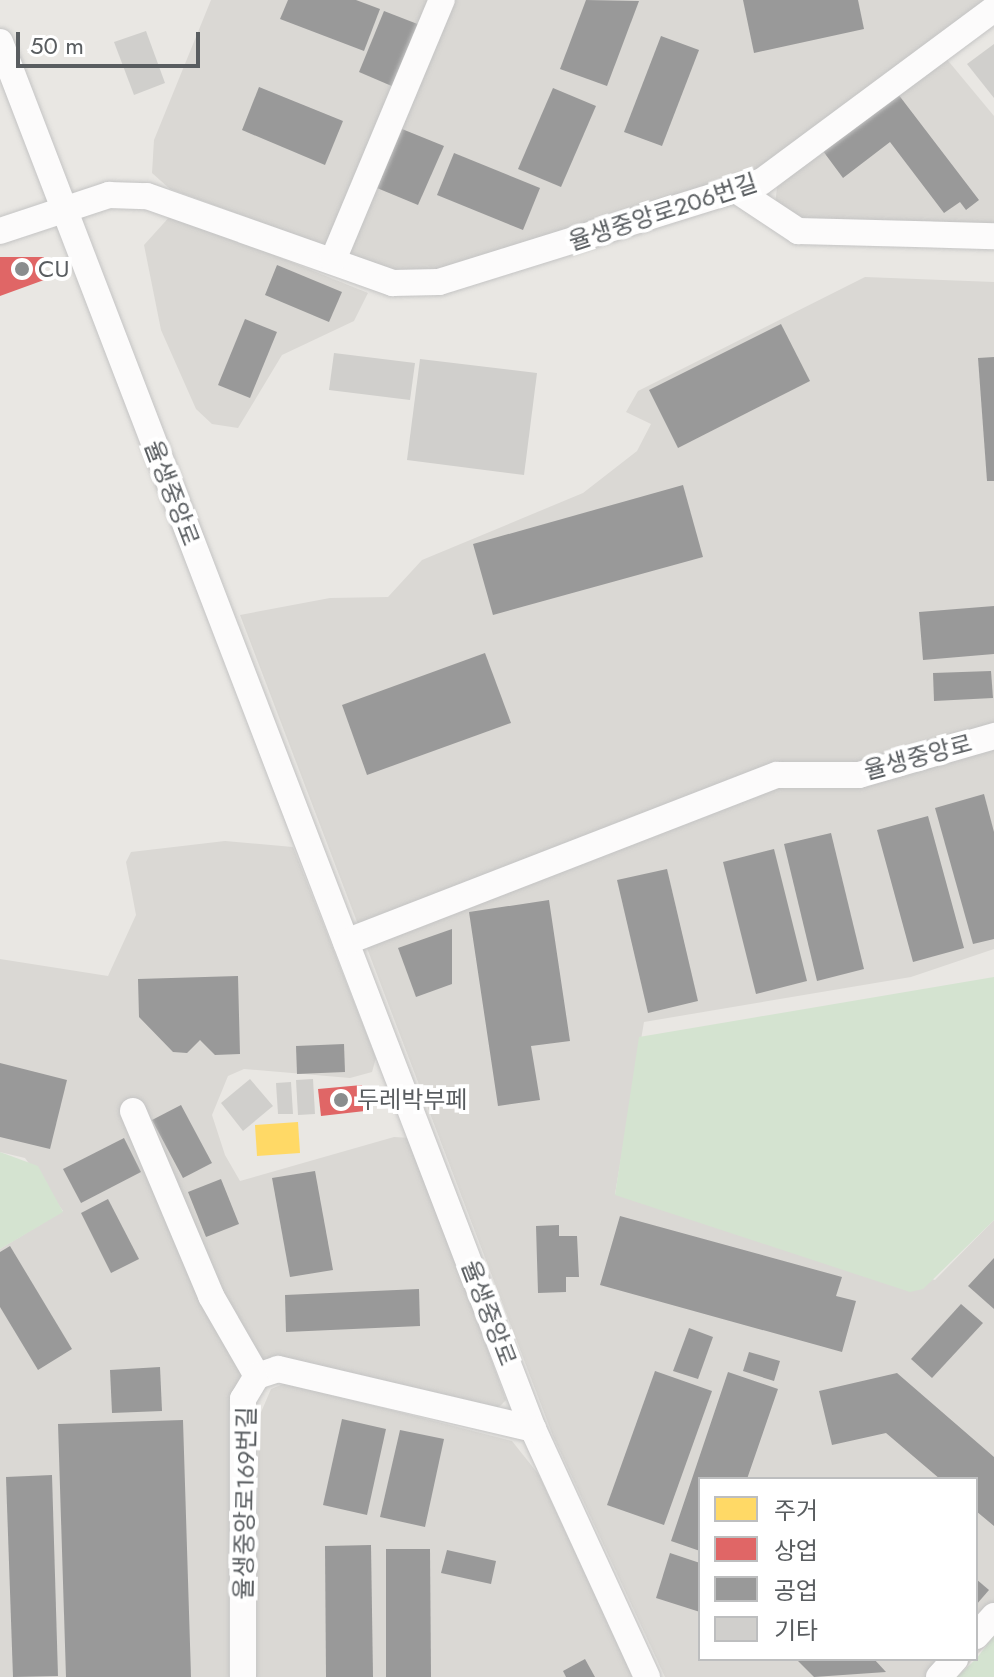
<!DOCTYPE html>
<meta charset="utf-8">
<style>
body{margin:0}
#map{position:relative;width:994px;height:1677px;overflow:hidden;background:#e9e7e3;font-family:Jost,"Noto Sans KR",sans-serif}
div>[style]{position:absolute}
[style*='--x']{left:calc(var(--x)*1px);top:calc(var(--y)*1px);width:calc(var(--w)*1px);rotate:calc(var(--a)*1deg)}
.industrial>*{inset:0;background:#dad8d4}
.green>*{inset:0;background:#d4e3d0}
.homes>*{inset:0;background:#ffd966}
.shops>*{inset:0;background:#e06666}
.industry>*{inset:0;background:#999}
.building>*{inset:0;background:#d0cfcc}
.roads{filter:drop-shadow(0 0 2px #c4c4c4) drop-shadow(0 0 2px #c4c4c4)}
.minor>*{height:26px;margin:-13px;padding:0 13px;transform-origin:13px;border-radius:13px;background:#fcfbfb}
.dots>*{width:22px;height:22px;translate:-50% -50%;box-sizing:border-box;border:4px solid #fff;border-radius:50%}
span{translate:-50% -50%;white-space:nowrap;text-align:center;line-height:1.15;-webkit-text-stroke:8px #fff;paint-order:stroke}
.street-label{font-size:24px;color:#595d60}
.poi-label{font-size:24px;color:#595d60}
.left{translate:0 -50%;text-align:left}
.legend{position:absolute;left:698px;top:1477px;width:280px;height:184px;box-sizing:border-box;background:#fff;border:2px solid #bdbebf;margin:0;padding:10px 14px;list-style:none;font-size:24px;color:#595d60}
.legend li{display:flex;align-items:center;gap:16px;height:40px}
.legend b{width:40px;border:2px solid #bdbebf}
.scale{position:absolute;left:16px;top:32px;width:184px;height:36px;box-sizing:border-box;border:4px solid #595d60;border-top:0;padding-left:10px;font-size:24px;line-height:28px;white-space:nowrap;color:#595d60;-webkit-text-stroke:6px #fff;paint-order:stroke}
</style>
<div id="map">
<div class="industrial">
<i style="clip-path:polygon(211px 0,992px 0,781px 160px,744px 178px,441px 270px,394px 271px,170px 189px,152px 173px,154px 140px)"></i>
<i style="clip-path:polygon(945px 57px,994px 116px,994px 229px,805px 225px,775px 205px,777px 187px)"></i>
<i style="clip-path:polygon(172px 214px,368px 293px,354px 321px,282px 355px,238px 428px,212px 424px,196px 409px,161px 330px,144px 245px)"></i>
<i style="clip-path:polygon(865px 277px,994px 282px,994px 949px,911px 977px,644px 1022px,615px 1194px,935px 1280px,994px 1220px,994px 1636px,976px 1656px,976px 1479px,700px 1479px,700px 1659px,973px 1659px,957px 1677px,665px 1677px,553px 1436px,240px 615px,330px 598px,388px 597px,422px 560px,583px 493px,637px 451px,651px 424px,626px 412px,638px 391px)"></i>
<i style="clip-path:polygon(225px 841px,293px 847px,376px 1058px,372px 1072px,350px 1078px,244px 1069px,228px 1076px,212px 1115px,225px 1155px,240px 1181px,394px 1137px,411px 1138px,506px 1400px,497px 1409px,243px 1372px,229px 1412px,229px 1677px,0 1677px,0 1249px,63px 1211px,25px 1158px,0 1152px,0 959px,108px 976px,136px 915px,126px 862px,131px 852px)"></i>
<i style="clip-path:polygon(286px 1383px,512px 1441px,539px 1475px,634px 1677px,255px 1677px,259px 1417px,271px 1389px)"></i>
</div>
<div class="green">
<i style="clip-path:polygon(994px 977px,994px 1220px,923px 1289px,910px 1292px,615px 1195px,639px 1037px)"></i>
<i style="clip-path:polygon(0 1152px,38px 1166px,63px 1212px,0 1249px)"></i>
<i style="clip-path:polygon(994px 1636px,994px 1677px,957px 1677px,976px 1659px)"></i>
</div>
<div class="homes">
<i style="clip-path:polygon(298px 1122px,300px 1153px,257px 1156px,255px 1125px)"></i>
</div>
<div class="shops">
<i style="clip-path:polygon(0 257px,44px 257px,44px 280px,0 296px)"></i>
<i style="clip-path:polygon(362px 1085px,365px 1111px,321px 1116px,318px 1089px)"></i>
</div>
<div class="industry">
<i style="clip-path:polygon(288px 0,356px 0,380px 9px,364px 51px,280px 19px)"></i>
<i style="clip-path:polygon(586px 0,639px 1px,607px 86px,560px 69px)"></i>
<i style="clip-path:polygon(743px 0,858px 0,864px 29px,754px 53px)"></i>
<i style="clip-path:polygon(384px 11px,420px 25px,394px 87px,359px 72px)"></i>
<i style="clip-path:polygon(661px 36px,699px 50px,662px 146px,624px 132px)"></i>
<i style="clip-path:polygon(259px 87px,343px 121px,325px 165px,242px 130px)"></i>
<i style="clip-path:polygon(553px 88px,596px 106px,561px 187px,518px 169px)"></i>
<i style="clip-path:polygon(898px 94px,979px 200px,966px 210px,960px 202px,944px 213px,890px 142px,843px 178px,823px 151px)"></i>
<i style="clip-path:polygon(402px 129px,444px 146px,418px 205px,377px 188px)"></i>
<i style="clip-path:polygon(454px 153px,540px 188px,523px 230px,437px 195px)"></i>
<i style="clip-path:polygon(277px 265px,342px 292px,329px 322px,265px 295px)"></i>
<i style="clip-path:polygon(245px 319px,277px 332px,250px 398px,218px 385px)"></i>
<i style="clip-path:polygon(781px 324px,810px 381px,678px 448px,649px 390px)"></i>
<i style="clip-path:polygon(994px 357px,994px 481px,987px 481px,978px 358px)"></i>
<i style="clip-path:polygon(683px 485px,703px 557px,493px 615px,473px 544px)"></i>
<i style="clip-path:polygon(994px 606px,994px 654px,923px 660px,919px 612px)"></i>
<i style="clip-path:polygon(485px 653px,511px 723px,367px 775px,342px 705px)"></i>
<i style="clip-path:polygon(991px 671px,993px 698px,934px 701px,933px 673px)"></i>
<i style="clip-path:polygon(984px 794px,994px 832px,994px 939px,973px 944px,935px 808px)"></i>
<i style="clip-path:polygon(928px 816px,964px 948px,913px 962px,877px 830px)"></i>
<i style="clip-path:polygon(831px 833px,864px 969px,817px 981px,784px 844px)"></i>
<i style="clip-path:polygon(774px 849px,807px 981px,756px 994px,723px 862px)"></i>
<i style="clip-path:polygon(667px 869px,698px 1001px,648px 1013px,617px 880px)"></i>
<i style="clip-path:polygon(549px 900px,570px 1041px,531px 1046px,540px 1100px,498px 1106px,469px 912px)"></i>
<i style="clip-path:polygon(452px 929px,452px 984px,416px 997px,398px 948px)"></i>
<i style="clip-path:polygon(238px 976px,240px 1054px,215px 1055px,200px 1040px,187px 1053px,173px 1052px,139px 1017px,138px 979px)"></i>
<i style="clip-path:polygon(344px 1044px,345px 1072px,297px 1074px,296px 1046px)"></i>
<i style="clip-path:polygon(0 1063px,67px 1080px,50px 1149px,0 1137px)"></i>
<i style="clip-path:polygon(181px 1105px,212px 1163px,183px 1178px,152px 1120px)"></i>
<i style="clip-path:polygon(124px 1138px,141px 1172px,81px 1203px,63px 1169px)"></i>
<i style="clip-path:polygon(315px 1171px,333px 1270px,290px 1277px,272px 1178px)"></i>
<i style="clip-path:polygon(221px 1179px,239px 1224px,206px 1237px,188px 1192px)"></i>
<i style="clip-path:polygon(108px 1199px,139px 1259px,111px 1273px,81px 1213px)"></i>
<i style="clip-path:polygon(620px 1216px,842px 1277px,836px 1296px,856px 1301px,842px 1352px,600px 1285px)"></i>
<i style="clip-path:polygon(559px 1225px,559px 1236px,577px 1236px,579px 1277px,566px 1277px,566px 1292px,538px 1293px,536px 1226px)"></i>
<i style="clip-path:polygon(10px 1246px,72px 1349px,38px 1370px,0 1307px,0 1252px)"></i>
<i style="clip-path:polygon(994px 1258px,994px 1309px,968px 1286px)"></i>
<i style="clip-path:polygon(419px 1289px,420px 1326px,286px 1332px,285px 1295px)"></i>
<i style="clip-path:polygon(961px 1304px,983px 1323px,932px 1378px,911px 1359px)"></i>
<i style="clip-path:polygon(689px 1328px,713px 1337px,698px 1379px,673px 1371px)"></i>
<i style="clip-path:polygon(749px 1352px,780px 1361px,774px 1381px,743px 1371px)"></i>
<i style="clip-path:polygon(160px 1367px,162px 1411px,112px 1413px,110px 1370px)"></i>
<i style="clip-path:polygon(655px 1371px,712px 1391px,664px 1525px,607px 1505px)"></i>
<i style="clip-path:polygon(728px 1372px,778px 1389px,747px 1479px,700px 1479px,700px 1551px,671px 1541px)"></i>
<i style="clip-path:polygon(897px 1373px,994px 1457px,994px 1526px,976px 1511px,976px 1479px,940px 1479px,886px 1433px,832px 1445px,819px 1391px)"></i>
<i style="clip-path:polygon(342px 1419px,386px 1429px,367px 1515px,323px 1505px)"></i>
<i style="clip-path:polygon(183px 1420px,191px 1677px,66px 1677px,58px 1424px)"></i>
<i style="clip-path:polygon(400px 1430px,444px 1439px,425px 1527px,380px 1517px)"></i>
<i style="clip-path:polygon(52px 1475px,58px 1676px,13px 1677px,6px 1477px)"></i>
<i style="clip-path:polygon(371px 1545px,373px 1677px,326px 1677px,325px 1546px)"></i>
<i style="clip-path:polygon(386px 1549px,430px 1549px,431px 1677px,386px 1677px)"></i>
<i style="clip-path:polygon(447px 1550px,496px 1561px,491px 1584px,441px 1573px)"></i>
<i style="clip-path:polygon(670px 1553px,700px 1563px,700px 1612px,656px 1598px)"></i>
<i style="clip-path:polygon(976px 1579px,989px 1590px,976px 1605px)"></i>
<i style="clip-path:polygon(585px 1659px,595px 1677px,566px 1677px,563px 1671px)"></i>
<i style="clip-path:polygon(796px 1659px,874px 1659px,886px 1672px,814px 1677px)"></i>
</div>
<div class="building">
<i style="clip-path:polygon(146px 31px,165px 83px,134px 95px,114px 42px)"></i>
<i style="clip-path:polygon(994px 44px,994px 98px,967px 64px)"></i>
<i style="clip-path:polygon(334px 353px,415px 363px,410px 400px,329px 390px)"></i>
<i style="clip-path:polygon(420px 359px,537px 373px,524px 475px,407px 460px)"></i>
<i style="clip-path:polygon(250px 1079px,273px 1106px,243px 1131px,221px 1103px)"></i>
<i style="clip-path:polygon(313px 1079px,315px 1114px,298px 1115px,296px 1080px)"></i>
<i style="clip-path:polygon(291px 1082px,293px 1114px,278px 1114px,276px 1083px)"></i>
</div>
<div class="roads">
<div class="minor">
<i style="--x:0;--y:42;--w:1486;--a:68.98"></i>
<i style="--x:533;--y:1429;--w:273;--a:65.3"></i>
<i style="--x:739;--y:192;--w:71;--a:33.5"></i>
<i style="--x:798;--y:231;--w:196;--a:1.5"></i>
<i style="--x:0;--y:231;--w:115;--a:-18.3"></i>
<i style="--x:109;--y:195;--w:38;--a:2"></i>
<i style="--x:147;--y:196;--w:261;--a:19.5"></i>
<i style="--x:393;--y:283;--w:46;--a:-1.2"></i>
<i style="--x:439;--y:282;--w:337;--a:-17.3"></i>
<i style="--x:761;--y:182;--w:290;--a:-36.6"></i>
<i style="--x:333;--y:260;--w:282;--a:-67.3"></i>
<i style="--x:346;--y:942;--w:462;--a:-21.2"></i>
<i style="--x:777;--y:775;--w:82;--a:0"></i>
<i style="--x:859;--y:775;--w:141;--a:-16.1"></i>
<i style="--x:133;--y:1111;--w:201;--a:67.1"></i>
<i style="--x:211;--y:1296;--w:92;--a:60.1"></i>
<i style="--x:976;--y:1636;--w:27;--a:-48"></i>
<i style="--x:243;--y:1677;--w:278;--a:-90"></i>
<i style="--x:243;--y:1399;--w:27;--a:-59"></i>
<i style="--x:257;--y:1376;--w:22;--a:-18"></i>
<i style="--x:278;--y:1369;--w:262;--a:13.2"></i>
<i style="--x:939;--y:1677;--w:24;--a:-48"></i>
</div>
</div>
<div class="dots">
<i style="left:22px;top:269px;background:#8b8d8e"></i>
<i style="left:341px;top:1100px;background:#8b8d8e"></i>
</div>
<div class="street-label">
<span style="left:663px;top:212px;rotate:-18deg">율생중앙로206번길</span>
<span style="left:172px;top:493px;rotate:69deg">율생중앙로</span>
<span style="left:918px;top:757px;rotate:-15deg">율생중앙로</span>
<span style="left:489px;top:1313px;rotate:69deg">율생중앙로</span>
<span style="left:245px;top:1503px;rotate:-89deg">율생중앙로169번길</span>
</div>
<div class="poi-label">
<span class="left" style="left:38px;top:269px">CU</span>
<span class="left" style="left:357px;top:1100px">두레박부페</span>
</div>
<ul class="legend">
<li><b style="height:22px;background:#ffd966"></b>주거</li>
<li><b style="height:22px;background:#e06666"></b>상업</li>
<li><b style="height:22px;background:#999"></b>공업</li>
<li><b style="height:22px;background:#d0cfcc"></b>기타</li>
</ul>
<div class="scale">50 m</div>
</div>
